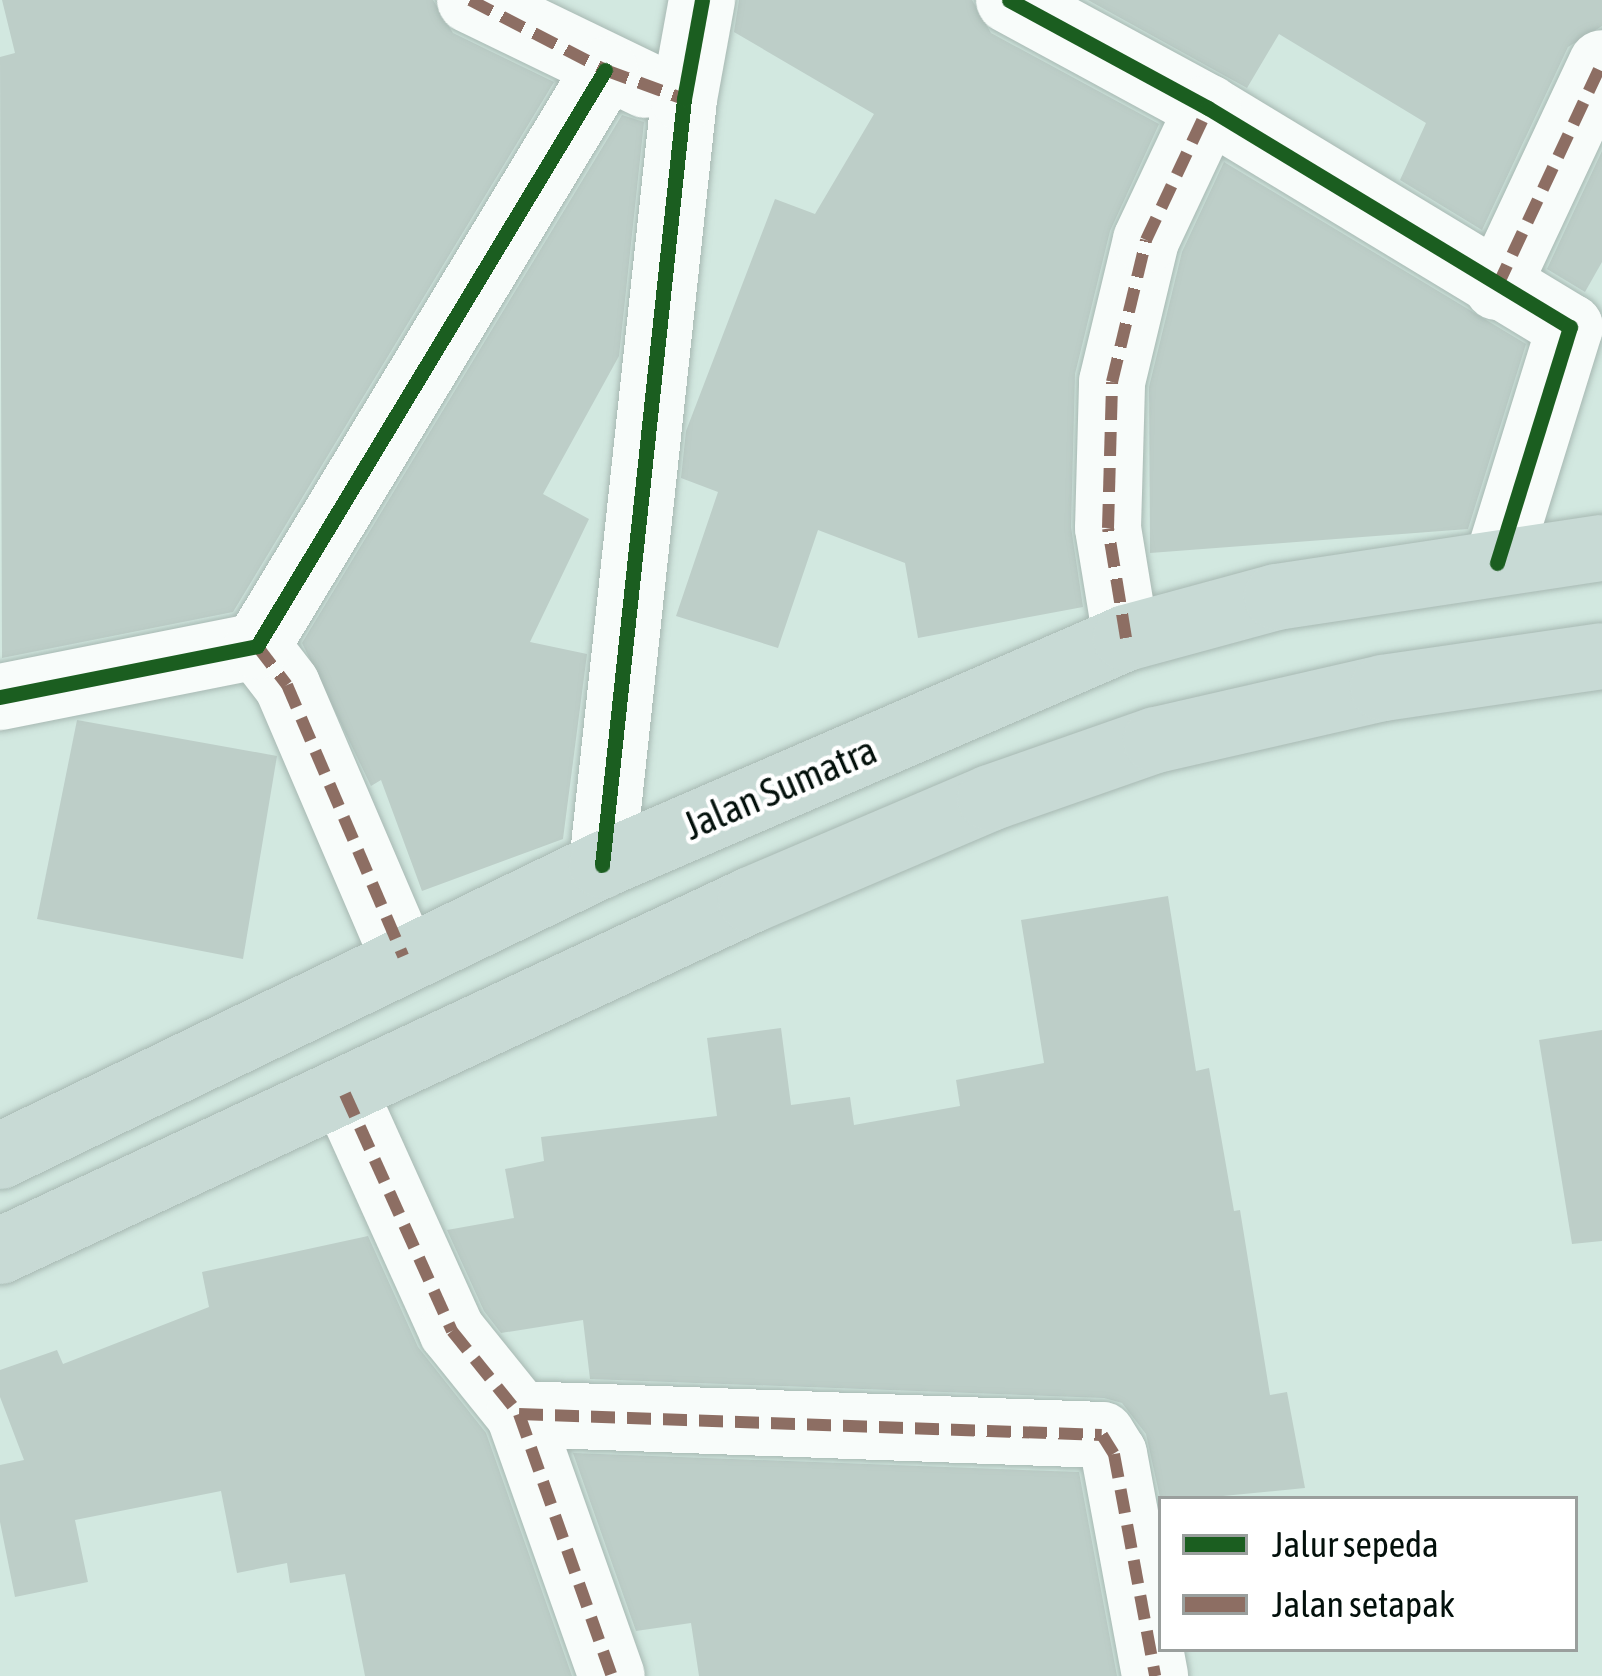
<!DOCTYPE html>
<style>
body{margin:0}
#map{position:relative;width:1602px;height:1676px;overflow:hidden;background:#d2e8e0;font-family:"Asap Condensed",sans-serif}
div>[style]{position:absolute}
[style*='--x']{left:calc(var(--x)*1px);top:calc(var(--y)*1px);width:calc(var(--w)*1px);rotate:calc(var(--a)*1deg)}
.building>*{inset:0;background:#bdcec8}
.roads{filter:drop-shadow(0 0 3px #a7b8b2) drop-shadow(0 0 3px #a7b8b2)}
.street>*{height:66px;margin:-33px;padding:0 33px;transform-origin:33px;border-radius:33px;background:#f8fcfa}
.highway>*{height:66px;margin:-33px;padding:0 33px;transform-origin:33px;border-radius:33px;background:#c8dad5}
.quiet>*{height:12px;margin-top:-6px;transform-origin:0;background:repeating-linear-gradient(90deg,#8d6e63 0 24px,transparent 0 36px)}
.cycleway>*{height:15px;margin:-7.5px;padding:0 7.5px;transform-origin:7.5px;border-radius:7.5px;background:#1b5e20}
span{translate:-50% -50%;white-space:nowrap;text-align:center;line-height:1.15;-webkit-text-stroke:9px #fff;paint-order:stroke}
.street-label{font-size:39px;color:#03100b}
.legend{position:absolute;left:1158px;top:1496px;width:420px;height:156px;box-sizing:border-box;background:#fff;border:3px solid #9a9f9d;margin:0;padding:15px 21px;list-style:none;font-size:36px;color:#03100b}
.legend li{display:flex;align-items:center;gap:24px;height:60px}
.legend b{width:60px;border:3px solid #9a9f9d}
</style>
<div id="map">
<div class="building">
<i style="clip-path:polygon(2px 0,433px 0,453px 33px,554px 82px,233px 612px,2px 658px,0 57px,15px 53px)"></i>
<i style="clip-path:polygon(739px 0,972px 0,991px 33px,1159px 124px,1110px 231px,1075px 374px,1071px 527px,1083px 607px,918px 638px,905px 563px,818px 530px,778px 648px,676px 616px,718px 492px,681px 478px,686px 431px,775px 199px,815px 214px,874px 114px,734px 32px)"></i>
<i style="clip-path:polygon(1088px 0,1602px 0,1602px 26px,1568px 47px,1482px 230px,1400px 180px,1426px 123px,1279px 34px,1247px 88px)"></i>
<i style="clip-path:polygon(622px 115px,644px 122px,619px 356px,543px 494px,589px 519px,530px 642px,587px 654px,563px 839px,422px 891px,381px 780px,371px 786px,302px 643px)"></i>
<i style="clip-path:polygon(1602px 151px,1602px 262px,1585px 292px,1547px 269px)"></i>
<i style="clip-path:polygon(1224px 162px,1526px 344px,1468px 529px,1150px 553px,1149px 387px,1182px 252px)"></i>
<i style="clip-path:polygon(77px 720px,277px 756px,243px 959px,37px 919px)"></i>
<i style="clip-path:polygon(1168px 896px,1196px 1071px,1209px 1068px,1234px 1211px,1240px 1210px,1270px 1395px,1287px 1392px,1305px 1488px,1161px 1502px,1146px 1434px,1122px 1403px,1104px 1398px,590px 1379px,583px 1320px,501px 1333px,484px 1311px,447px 1230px,514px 1218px,505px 1169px,544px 1161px,541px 1137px,717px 1116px,707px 1038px,781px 1028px,791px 1105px,850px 1097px,854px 1125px,960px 1106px,956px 1080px,1044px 1063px,1021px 920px)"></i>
<i style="clip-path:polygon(1602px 1030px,1602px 1241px,1572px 1244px,1539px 1040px)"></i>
<i style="clip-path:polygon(368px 1236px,418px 1347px,486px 1433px,572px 1676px,365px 1676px,345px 1574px,290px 1583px,287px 1563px,237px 1573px,221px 1491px,75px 1520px,88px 1582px,15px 1597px,0 1522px,0 1465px,24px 1460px,0 1397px,0 1370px,57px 1350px,63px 1364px,209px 1307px,202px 1272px)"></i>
<i style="clip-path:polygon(573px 1453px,1079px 1472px,1117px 1676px,699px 1676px,691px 1623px,636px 1631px)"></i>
</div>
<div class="roads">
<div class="street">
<i style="--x:470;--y:0;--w:195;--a:25.8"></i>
<i style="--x:1009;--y:0;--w:226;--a:28.5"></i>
<i style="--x:1208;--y:108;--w:423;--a:31.2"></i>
<i style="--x:1570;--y:327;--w:247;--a:107.2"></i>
<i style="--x:1497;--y:287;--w:247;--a:-64.9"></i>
<i style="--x:1126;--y:638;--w:111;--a:-99.3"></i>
<i style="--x:1108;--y:528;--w:146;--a:-88.4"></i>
<i style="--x:1112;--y:382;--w:146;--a:-76.5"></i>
<i style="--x:1146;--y:240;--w:146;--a:-64.8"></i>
<i style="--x:257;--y:646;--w:49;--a:52.4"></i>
<i style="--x:287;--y:685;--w:295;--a:66.8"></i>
<i style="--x:0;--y:697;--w:262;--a:-11.2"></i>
<i style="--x:257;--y:646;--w:673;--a:-58.86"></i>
<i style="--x:602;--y:865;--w:770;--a:-83.89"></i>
<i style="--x:684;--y:99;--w:101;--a:-79.7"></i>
<i style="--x:345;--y:1094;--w:260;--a:65.7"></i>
<i style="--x:452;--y:1331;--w:107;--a:51.1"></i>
<i style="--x:519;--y:1414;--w:278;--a:70.5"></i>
<i style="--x:519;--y:1414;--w:583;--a:2.06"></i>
<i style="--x:1102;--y:1435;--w:22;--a:58"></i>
<i style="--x:1114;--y:1454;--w:226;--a:79.5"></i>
</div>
<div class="highway">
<i style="--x:0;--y:1156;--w:669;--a:-25.8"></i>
<i style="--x:602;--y:865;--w:571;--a:-23.42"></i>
<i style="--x:1126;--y:638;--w:156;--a:-15.2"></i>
<i style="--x:1277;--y:597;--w:329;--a:-8.6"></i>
<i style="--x:0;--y:1251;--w:829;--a:-25.05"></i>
<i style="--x:751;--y:900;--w:260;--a:-23.1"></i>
<i style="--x:990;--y:798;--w:176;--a:-19.3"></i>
<i style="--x:1156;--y:740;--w:233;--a:-12.9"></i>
<i style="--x:1383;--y:688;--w:221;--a:-8.3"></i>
</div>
</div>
<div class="quiet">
<i style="--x:470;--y:0;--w:152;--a:27.4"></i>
<i style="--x:605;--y:70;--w:84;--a:20.2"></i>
<i style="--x:1497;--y:287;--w:247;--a:-64.9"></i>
<i style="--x:1126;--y:638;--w:111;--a:-99.3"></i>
<i style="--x:1108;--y:528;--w:146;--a:-88.4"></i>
<i style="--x:1112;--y:382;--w:146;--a:-76.5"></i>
<i style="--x:1146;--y:240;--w:146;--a:-64.8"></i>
<i style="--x:257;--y:646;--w:49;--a:52.4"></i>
<i style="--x:287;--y:685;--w:295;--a:66.8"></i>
<i style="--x:345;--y:1094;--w:260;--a:65.7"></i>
<i style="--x:452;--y:1331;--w:107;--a:51.1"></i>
<i style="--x:519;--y:1414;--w:278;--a:70.5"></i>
<i style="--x:519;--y:1414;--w:583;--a:2.06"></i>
<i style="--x:1102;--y:1435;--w:22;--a:58"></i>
<i style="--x:1114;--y:1454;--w:226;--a:79.5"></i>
</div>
<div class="cycleway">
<i style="--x:1009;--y:0;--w:226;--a:28.5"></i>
<i style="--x:1208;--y:108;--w:423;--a:31.2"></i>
<i style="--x:1570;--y:327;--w:247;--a:107.2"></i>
<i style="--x:0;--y:697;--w:262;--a:-11.2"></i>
<i style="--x:257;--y:646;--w:673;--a:-58.86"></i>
<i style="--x:602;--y:865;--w:770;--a:-83.89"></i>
<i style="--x:684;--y:99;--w:101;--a:-79.7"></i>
</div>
<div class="street-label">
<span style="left:780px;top:788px;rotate:-23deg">Jalan Sumatra</span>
</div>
<ul class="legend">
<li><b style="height:15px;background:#1b5e20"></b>Jalur sepeda</li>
<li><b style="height:15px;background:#8d6e63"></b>Jalan setapak</li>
</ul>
</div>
